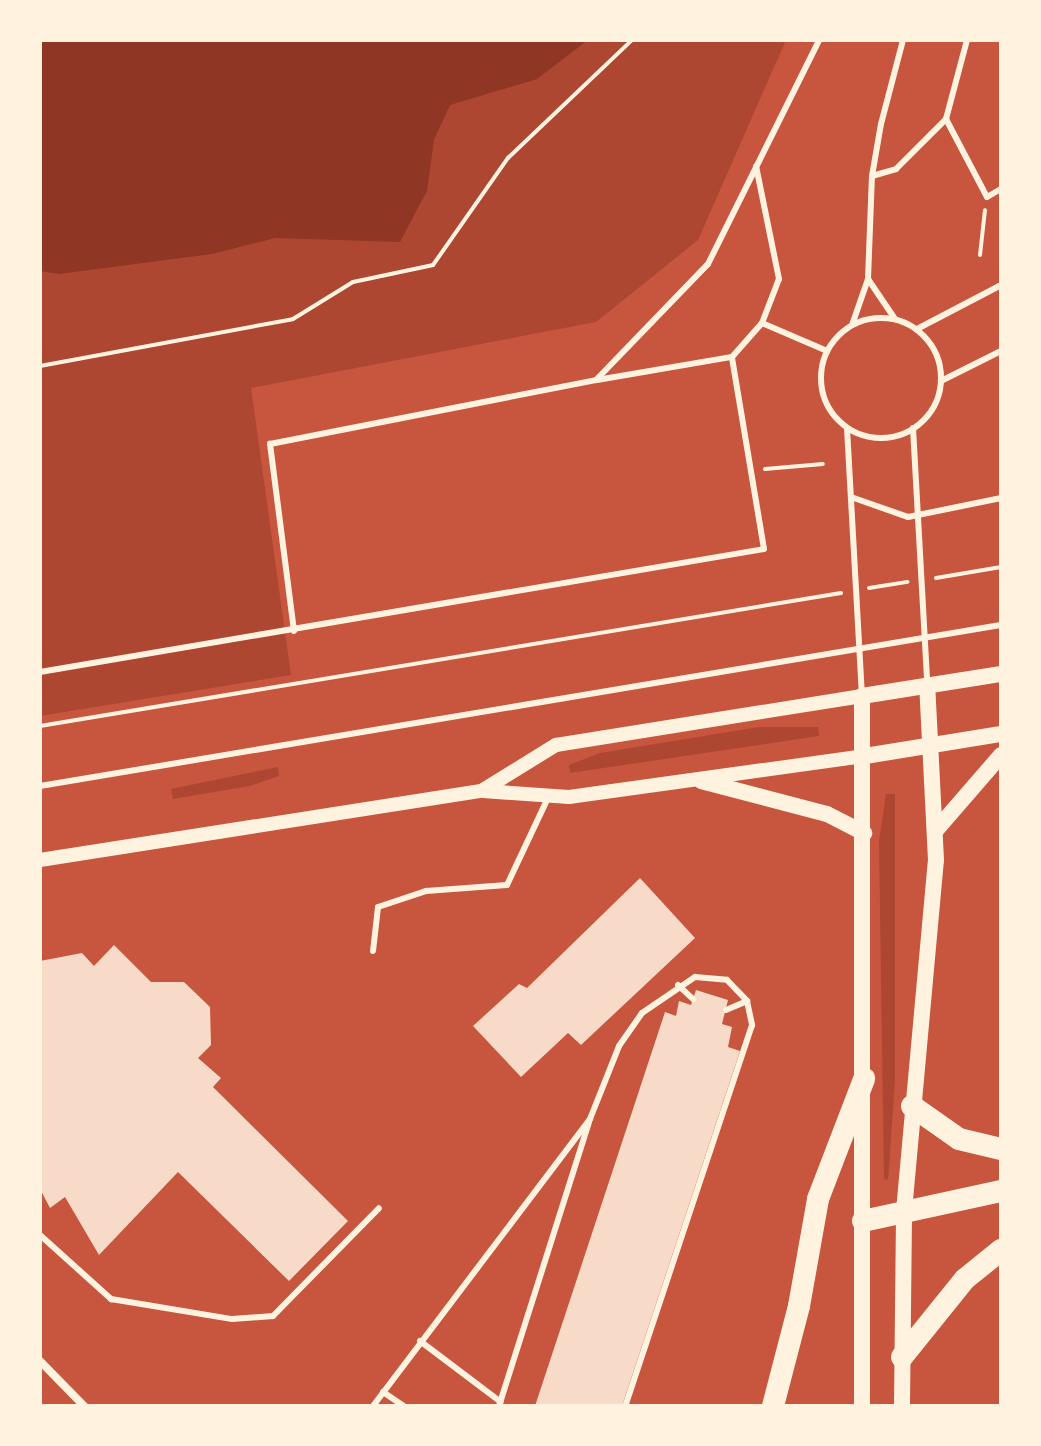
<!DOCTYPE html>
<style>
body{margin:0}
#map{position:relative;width:1041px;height:1446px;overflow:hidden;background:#c8553d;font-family:"Asap Condensed",sans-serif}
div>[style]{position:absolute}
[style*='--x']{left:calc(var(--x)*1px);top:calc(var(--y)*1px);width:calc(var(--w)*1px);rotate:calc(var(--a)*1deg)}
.green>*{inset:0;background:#ae4732}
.water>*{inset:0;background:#8f3625}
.building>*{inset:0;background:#f7dbc8}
.path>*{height:4px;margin:-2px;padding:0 2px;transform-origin:2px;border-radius:2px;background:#fff3e0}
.service>*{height:6px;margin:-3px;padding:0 3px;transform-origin:3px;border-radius:3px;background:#fff3e0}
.service>.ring{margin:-3px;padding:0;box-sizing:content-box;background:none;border:6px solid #fff3e0;border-radius:50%}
.minor>*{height:8px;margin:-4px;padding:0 4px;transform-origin:4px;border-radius:4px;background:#fff3e0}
.tertiary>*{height:14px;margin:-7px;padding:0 7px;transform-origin:7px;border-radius:7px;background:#fff3e0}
.secondary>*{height:16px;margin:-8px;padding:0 8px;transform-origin:8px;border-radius:8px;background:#fff3e0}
.motorway>*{height:22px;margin:-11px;padding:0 11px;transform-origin:11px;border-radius:11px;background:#fff3e0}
span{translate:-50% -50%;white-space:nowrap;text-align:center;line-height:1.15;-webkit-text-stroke:8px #fff3e0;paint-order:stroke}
.frame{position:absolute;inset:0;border:42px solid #fff3e0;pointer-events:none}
</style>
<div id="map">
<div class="green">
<i style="clip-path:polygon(40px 40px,786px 40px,698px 240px,596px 322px,251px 388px,291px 675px,40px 716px)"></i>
<i style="clip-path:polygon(759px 727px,818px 727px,819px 736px,570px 773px,569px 765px,600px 753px)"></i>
<i style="clip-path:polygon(278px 767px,279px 776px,250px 786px,173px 799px,171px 789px)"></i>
<i style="clip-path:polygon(886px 794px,895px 794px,895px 1081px,888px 1180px,884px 1179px,879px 841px)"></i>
</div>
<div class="water">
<i style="clip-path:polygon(40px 40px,588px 40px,537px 79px,450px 105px,434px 140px,427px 191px,400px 242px,275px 238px,212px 254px,59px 274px,40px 271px)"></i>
</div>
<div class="building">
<i style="clip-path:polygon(640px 878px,695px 938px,581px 1045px,568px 1033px,521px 1077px,473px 1026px,519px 984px,527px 988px)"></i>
<i style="clip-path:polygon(114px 945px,151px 982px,184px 982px,210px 1007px,211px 1045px,198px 1058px,221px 1078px,213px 1087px,348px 1221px,289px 1281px,178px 1172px,99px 1255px,65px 1197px,50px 1208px,40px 1189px,40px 961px,82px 953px,94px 966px)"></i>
<i style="clip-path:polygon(696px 990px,728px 1000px,722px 1024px,732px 1027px,728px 1047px,740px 1051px,622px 1406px,535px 1406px,665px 1012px,676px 1016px,679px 1001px,691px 1005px)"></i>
</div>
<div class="path">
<i style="--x:980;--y:255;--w:45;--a:-83.7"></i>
<i style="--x:40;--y:366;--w:257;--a:-10.5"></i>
<i style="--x:293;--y:319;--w:70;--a:-31.7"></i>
<i style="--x:353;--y:282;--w:82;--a:-12"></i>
<i style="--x:433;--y:265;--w:131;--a:-55"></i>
<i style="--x:508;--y:158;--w:171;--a:-43.6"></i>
<i style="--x:765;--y:469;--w:58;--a:-4.9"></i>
<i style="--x:936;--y:578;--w:66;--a:-9.6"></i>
<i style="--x:869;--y:588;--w:39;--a:-9"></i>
<i style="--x:40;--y:726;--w:812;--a:-9.43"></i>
</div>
<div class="service">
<i style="--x:967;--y:40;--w:82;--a:104.9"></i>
<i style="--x:946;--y:119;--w:88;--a:62.3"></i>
<i style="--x:987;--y:197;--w:16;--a:-30"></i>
<i style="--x:872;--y:176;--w:25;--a:-16"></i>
<i style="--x:896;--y:169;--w:71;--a:-45"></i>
<i style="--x:868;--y:279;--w:48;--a:56"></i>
<i class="ring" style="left:821px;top:318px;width:114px;height:114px"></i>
<i style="--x:762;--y:323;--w:71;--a:23.3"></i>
<i style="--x:852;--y:325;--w:49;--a:-70.8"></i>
<i style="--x:868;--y:279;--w:103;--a:-87.8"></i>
<i style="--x:872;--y:176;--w:53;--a:-80.2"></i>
<i style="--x:881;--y:124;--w:87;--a:-75.3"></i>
<i style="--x:917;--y:329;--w:95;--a:-27.6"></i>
<i style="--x:597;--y:380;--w:137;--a:-9.7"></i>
<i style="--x:732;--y:357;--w:45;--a:-48.6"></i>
<i style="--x:762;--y:323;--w:47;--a:-68.9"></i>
<i style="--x:779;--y:279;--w:115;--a:-101.5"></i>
<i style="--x:941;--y:381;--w:67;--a:-26.6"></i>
<i style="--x:847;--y:428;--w:268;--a:86.8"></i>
<i style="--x:913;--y:428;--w:254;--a:86.8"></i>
<i style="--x:851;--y:497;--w:60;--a:19.3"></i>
<i style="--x:908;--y:517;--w:95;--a:-11.5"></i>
<i style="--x:294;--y:631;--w:189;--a:-97.3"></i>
<i style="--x:270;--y:444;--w:332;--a:-11.1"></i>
<i style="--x:596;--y:380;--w:161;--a:-46"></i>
<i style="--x:708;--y:264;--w:250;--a:-63.6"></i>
<i style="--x:40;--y:672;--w:734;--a:-9.64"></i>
<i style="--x:764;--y:549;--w:195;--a:-99.5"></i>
<i style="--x:40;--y:786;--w:974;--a:-9.51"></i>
<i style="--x:373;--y:951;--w:44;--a:-83.5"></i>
<i style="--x:378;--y:907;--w:51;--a:-18.4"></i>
<i style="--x:426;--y:891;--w:81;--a:-4.2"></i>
<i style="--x:507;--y:885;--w:96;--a:-64.8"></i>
<i style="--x:678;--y:985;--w:21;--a:43"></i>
<i style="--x:726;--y:1010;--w:23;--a:-23"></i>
<i style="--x:40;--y:1235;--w:96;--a:42"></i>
<i style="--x:111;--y:1299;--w:123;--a:9.4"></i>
<i style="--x:232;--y:1319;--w:41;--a:-4.2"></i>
<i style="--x:273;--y:1316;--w:151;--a:-45.5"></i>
<i style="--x:420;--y:1341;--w:101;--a:37"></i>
<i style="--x:383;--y:1392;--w:25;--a:34"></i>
<i style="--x:373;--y:1406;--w:360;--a:-52.9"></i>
<i style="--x:590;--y:1119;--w:79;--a:-68.3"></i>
<i style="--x:619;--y:1046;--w:40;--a:-55.1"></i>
<i style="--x:642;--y:1013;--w:64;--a:-34.2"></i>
<i style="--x:695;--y:977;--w:32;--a:5"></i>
<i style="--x:727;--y:980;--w:29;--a:46"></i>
<i style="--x:747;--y:1001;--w:25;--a:78"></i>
<i style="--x:752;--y:1025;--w:402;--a:108.4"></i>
<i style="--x:499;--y:1406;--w:298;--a:-72.4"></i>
</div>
<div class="minor">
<i style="--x:40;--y:1361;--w:63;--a:45.6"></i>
</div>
<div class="tertiary">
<i style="--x:483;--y:790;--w:86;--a:-31.7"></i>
<i style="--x:556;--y:745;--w:310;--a:-9.1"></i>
<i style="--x:40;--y:860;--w:448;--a:-8.9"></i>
<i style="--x:483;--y:791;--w:86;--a:4"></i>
<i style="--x:569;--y:797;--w:299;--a:-7.9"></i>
</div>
<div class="secondary">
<i style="--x:865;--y:756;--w:138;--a:-9.2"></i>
<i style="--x:701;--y:781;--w:130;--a:14.7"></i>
<i style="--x:827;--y:814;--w:42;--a:27.2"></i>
<i style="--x:937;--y:829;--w:98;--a:-49.1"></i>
<i style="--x:862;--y:1406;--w:710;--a:-90"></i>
<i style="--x:862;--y:696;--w:141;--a:-9"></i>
<i style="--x:902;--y:1406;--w:195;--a:-89.4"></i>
<i style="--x:904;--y:1211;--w:352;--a:-84.8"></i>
<i style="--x:936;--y:860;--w:175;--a:-92.9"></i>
</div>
<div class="motorway">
<i style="--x:912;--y:1106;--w:57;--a:35.1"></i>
<i style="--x:959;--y:1139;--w:43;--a:13.4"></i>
<i style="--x:863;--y:1221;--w:141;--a:-12.3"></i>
<i style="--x:902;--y:1357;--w:100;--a:-51.1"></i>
<i style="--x:965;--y:1279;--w:46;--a:-38.9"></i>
<i style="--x:773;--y:1406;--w:103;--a:-75.4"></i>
<i style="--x:799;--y:1306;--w:109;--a:-79.9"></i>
<i style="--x:818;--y:1199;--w:129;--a:-69"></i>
</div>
<div class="frame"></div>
</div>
